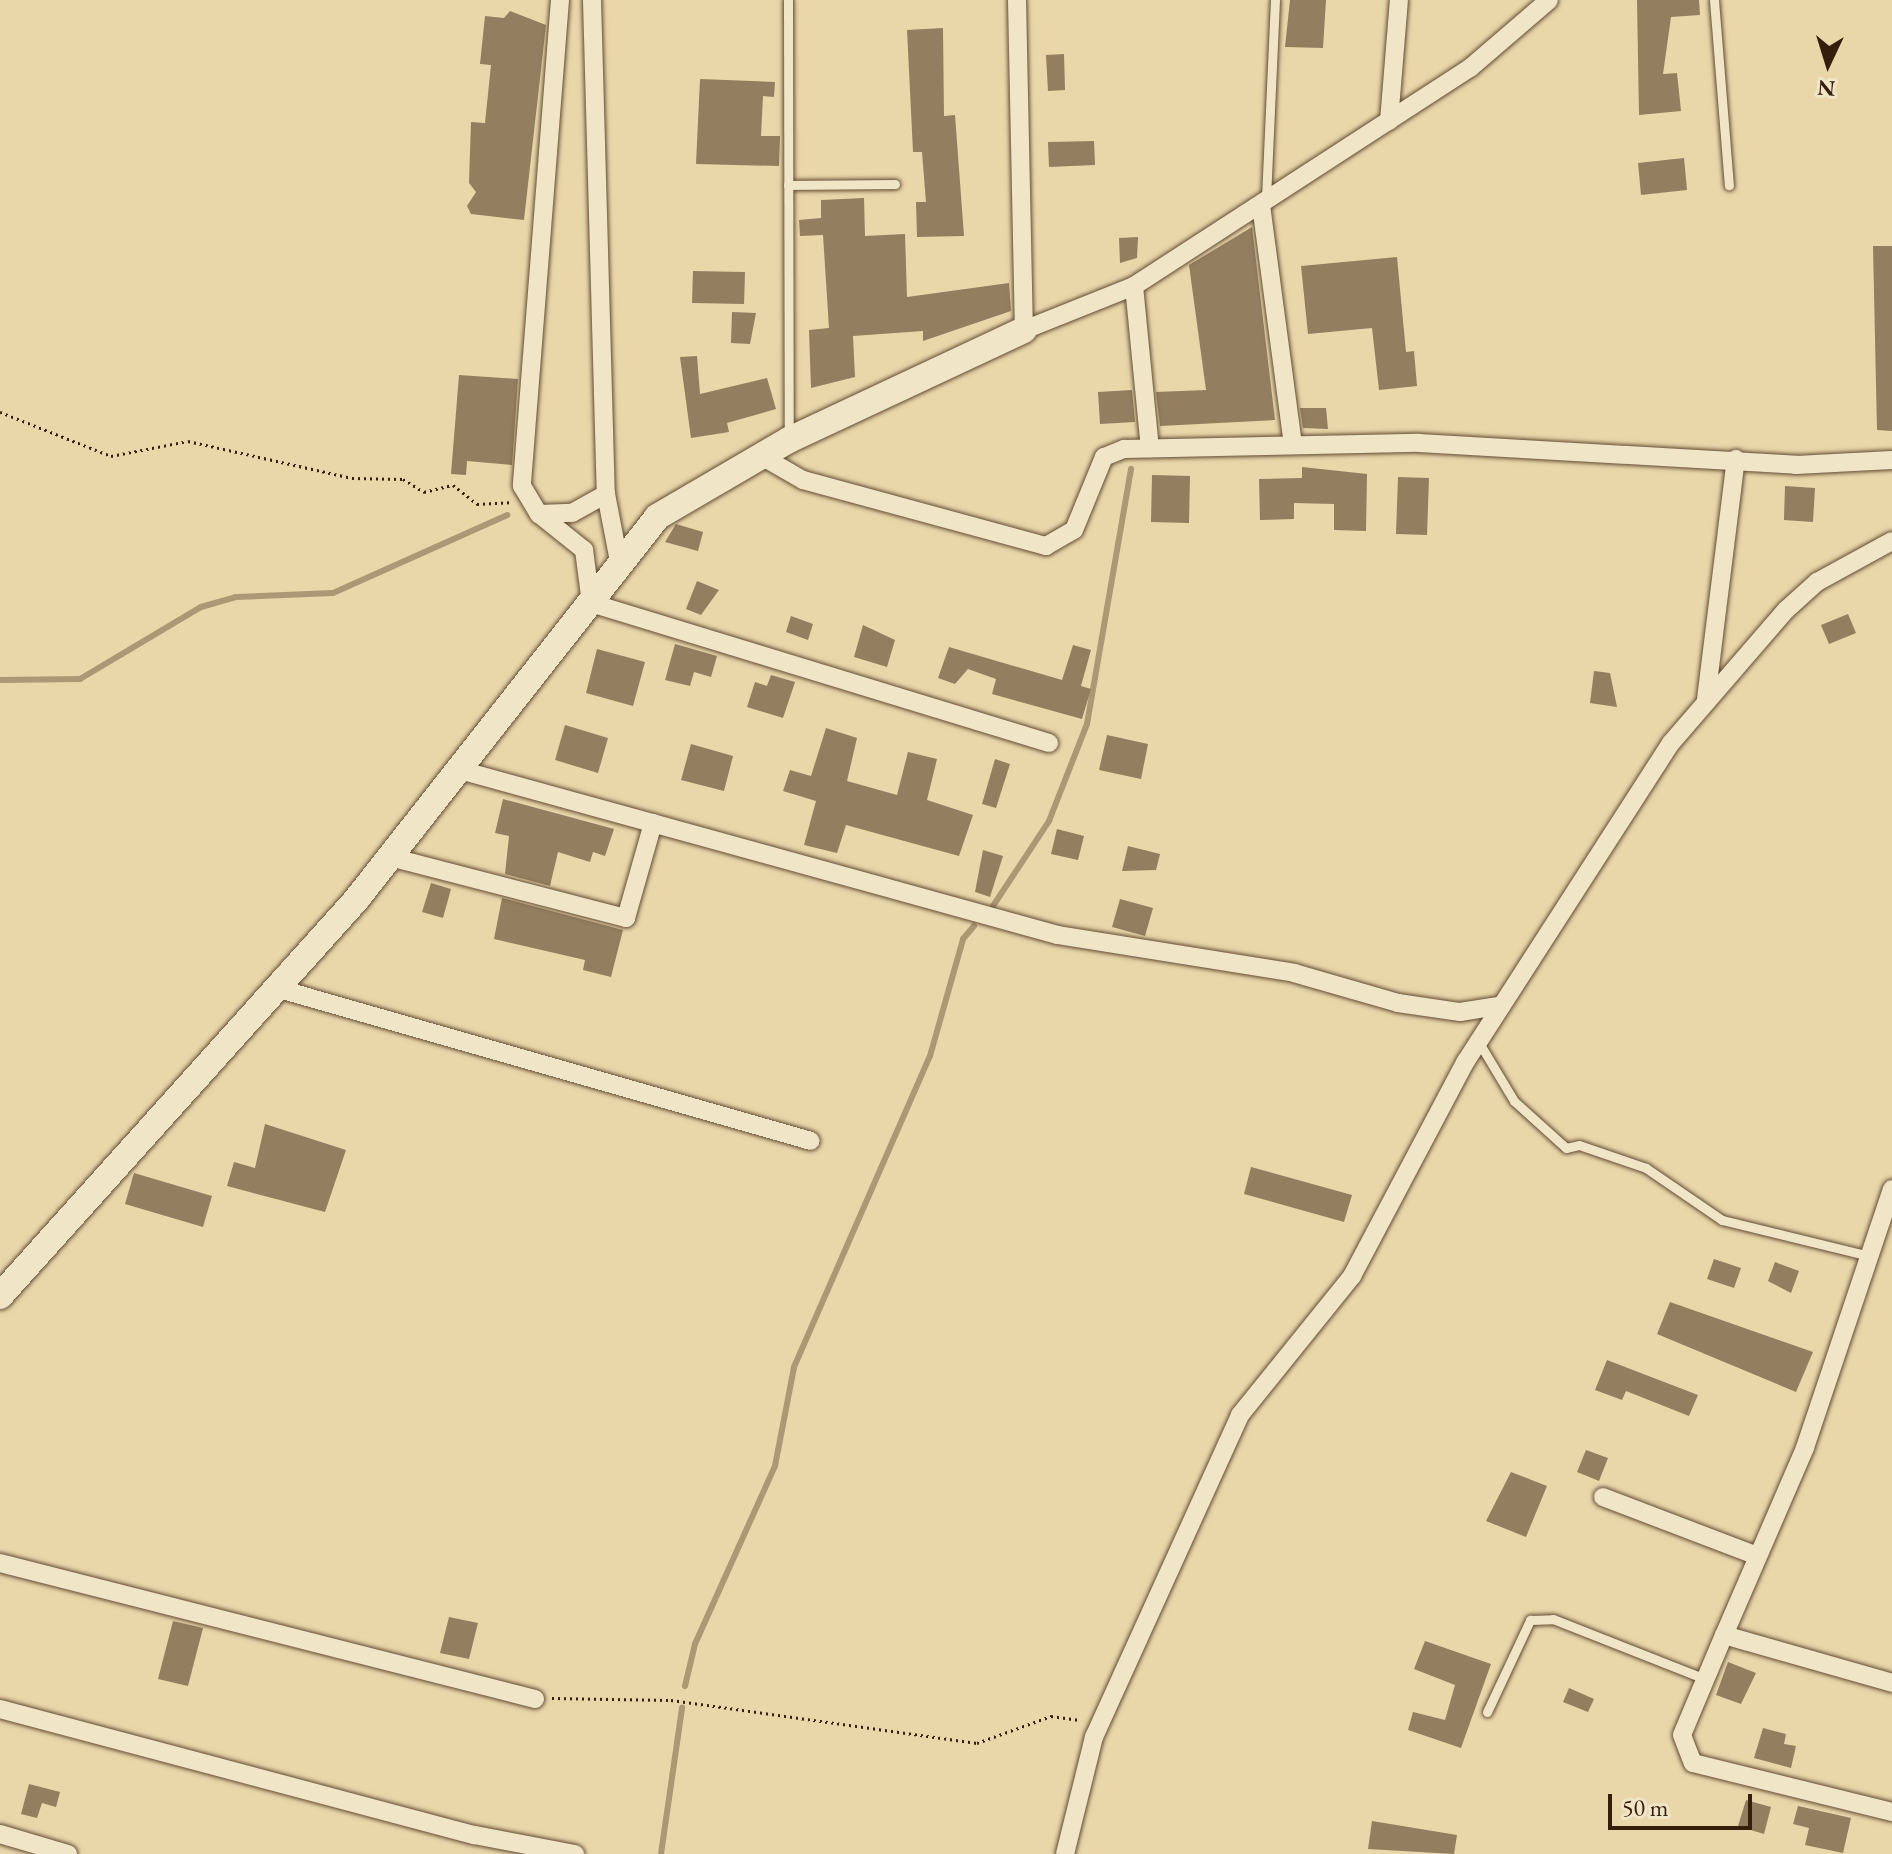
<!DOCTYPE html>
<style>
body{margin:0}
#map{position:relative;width:1892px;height:1854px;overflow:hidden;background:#e9d7aa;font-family:"EB Garamond",serif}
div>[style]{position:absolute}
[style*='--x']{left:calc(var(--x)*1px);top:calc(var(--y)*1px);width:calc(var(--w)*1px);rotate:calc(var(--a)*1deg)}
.stream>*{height:6px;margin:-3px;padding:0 3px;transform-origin:3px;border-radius:3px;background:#ac9875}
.building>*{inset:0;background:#937e5f}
.path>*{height:3px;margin-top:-1.5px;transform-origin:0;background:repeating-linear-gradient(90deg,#361e0d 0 2px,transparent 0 6px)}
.roads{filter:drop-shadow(0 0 2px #634c34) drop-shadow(0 0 2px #634c34)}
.lane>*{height:9px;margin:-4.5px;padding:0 4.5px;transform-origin:4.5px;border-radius:4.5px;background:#f1e5c8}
.street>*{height:18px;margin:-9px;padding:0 9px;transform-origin:9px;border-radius:9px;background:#f1e5c8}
.secondary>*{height:26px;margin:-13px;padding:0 13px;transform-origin:13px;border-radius:13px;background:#f1e5c8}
span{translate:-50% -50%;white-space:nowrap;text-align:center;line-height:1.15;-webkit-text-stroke:6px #f1e5c8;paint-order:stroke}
.north{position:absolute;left:1788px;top:24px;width:80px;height:80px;-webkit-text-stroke:6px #f1e5c8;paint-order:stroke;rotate:184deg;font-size:22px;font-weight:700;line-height:32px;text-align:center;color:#361e0d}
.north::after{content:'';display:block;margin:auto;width:28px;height:36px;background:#361e0d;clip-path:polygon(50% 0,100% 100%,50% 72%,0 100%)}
.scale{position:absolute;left:1608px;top:1794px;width:144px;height:36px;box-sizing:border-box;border:4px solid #361e0d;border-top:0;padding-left:10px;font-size:24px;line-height:28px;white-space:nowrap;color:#361e0d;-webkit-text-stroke:6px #f1e5c8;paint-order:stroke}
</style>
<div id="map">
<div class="stream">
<i style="--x:0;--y:680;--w:80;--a:-0.7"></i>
<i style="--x:80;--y:679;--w:141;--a:-30.8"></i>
<i style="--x:201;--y:607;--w:36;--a:-16"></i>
<i style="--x:236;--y:597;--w:97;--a:-2.4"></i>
<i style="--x:333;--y:593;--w:191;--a:-24.1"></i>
<i style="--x:993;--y:906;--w:102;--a:-56.6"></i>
<i style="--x:1049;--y:821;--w:104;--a:-68.6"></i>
<i style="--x:1087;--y:724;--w:259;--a:-80.2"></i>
<i style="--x:685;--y:1686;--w:43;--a:-76.6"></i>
<i style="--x:695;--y:1644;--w:195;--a:-65.8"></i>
<i style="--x:775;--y:1466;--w:101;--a:-79.1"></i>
<i style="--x:794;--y:1367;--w:339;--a:-66.4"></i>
<i style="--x:930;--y:1056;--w:122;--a:-74.2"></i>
<i style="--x:963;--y:939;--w:17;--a:-50"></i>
<i style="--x:661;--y:1854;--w:148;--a:-81.8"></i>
</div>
<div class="building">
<i style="clip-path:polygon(1290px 0,1326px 0,1323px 48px,1285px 47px)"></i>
<i style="clip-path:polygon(1637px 0,1699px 0,1700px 15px,1671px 17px,1663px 74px,1677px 73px,1681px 111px,1639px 115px)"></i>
<i style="clip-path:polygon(510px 11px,546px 25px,524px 220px,471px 214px,467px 206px,476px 192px,469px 183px,471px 122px,485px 123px,491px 65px,480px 64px,485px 16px,504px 18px)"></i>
<i style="clip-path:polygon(943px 28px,944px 116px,955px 115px,964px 236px,917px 237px,916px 202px,926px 202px,922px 152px,913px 152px,907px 30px)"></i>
<i style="clip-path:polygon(1064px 54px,1065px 90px,1048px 91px,1046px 55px)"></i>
<i style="clip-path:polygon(700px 79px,775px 82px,774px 97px,763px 96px,761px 136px,780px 136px,779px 166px,696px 164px)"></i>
<i style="clip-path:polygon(1094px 141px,1095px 165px,1049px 167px,1048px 142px)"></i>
<i style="clip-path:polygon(1684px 158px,1687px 190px,1641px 195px,1638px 163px)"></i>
<i style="clip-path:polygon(864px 198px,865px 236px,905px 234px,907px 297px,1009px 283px,1011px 311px,923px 341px,923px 331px,853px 336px,855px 377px,811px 388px,809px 330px,829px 328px,823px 235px,800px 236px,799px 220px,821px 218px,821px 200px)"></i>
<i style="clip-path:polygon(1252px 227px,1275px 420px,1160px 426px,1156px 392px,1206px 390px,1189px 265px)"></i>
<i style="clip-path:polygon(1138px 237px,1137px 258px,1120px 263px,1119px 238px)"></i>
<i style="clip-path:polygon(1873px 246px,1892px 246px,1892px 431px,1877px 430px)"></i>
<i style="clip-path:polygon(1397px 257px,1406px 352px,1414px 351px,1417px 386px,1379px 390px,1372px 328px,1308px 334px,1301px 266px)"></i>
<i style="clip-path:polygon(693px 271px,745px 272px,744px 304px,692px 303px)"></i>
<i style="clip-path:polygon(732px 312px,756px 313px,750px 344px,731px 343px)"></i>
<i style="clip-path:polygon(697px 356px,700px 394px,767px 378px,776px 409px,727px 423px,729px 432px,691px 438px,680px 357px)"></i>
<i style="clip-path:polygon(459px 375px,518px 379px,512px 465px,467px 461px,466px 475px,451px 474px)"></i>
<i style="clip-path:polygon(1132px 390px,1135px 422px,1100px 424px,1098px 392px)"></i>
<i style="clip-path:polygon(1300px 408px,1326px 408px,1328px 429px,1303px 428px)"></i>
<i style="clip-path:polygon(1302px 467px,1367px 474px,1366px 531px,1334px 530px,1334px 504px,1294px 503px,1294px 519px,1260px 520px,1259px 479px,1302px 478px)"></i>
<i style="clip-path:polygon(1152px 475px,1190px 476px,1189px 523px,1151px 522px)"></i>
<i style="clip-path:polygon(1398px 477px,1429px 478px,1427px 535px,1396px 534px)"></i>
<i style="clip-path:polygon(1785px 486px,1815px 488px,1813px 522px,1784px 520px)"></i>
<i style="clip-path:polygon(676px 524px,703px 532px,698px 551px,665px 542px)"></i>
<i style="clip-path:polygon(697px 581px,719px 590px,701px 615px,686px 609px)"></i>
<i style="clip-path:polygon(1848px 614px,1856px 633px,1829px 644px,1821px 625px)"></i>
<i style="clip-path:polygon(791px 616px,813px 624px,808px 640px,786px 632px)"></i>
<i style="clip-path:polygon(863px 625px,895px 640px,887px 667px,854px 657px)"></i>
<i style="clip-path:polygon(675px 644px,717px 656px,711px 677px,694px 672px,690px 686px,665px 680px)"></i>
<i style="clip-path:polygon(1073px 645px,1091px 650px,1081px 686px,1091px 689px,1082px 719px,992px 694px,996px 679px,968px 669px,955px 684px,938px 678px,949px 647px,1062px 680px)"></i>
<i style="clip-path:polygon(597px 649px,645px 662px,633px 706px,586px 693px)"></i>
<i style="clip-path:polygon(1594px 671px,1610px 673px,1617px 707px,1590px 703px)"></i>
<i style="clip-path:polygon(771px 675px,795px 682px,783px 718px,747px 707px,755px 682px,767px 686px)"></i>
<i style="clip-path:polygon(565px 725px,608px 738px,598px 773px,555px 760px)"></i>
<i style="clip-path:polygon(826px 728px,857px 738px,847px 781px,897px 795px,908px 752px,937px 759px,927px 800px,973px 815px,959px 856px,846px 825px,837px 853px,804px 845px,816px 801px,783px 791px,790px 770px,811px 776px)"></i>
<i style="clip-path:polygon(1107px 735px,1148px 744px,1141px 779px,1099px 770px)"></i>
<i style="clip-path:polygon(691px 744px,733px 756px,724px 791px,681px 780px)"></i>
<i style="clip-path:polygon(995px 759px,1010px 764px,996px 808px,982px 804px)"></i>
<i style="clip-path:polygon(503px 799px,614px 829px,605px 856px,593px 852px,590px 862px,558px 852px,550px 886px,505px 874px,509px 836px,495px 833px)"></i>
<i style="clip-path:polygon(1057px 829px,1084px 836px,1078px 860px,1051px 854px)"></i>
<i style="clip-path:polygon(1128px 846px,1160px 854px,1156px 870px,1122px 871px)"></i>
<i style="clip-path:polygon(983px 850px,1003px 856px,990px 897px,975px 892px)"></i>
<i style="clip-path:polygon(431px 883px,451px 889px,443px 918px,422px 912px)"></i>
<i style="clip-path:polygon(502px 898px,623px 930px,611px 977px,583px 970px,585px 960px,494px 939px)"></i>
<i style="clip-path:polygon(1120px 899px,1153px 908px,1145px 936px,1112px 927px)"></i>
<i style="clip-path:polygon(265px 1124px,346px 1150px,325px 1212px,227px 1186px,234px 1162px,255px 1168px)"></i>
<i style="clip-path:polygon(1251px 1167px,1352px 1195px,1344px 1222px,1244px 1194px)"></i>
<i style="clip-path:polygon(134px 1173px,212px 1196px,203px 1227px,125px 1204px)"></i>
<i style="clip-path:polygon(1714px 1259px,1741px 1268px,1734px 1288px,1707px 1279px)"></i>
<i style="clip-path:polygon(1775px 1262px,1799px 1271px,1791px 1293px,1768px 1281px)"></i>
<i style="clip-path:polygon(1670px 1302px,1813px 1352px,1796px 1392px,1657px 1334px)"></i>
<i style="clip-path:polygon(1607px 1360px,1698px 1395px,1689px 1416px,1626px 1391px,1622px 1400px,1595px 1390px)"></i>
<i style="clip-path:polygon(1586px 1450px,1608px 1458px,1599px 1481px,1577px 1472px)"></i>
<i style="clip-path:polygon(1511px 1472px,1547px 1486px,1526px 1537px,1486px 1521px)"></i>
<i style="clip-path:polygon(449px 1617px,478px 1623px,469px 1659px,440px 1653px)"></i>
<i style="clip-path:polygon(173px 1621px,203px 1628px,188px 1686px,158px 1679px)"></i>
<i style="clip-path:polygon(1425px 1641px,1491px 1664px,1461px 1748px,1408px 1730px,1413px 1712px,1445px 1720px,1455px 1685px,1414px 1669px)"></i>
<i style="clip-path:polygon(1728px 1662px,1756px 1673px,1741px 1704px,1716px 1695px)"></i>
<i style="clip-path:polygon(1569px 1688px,1594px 1699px,1588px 1712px,1563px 1702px)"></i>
<i style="clip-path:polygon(1763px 1728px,1786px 1734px,1784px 1744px,1796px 1746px,1791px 1768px,1754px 1758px)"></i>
<i style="clip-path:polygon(29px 1784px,60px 1792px,56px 1807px,42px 1803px,37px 1818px,21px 1814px)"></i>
<i style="clip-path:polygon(1746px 1800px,1771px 1807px,1764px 1834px,1738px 1826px)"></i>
<i style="clip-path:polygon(1798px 1806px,1851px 1818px,1843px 1853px,1805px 1845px,1809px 1828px,1793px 1824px)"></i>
<i style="clip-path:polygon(1372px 1821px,1457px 1835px,1454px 1854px,1368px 1849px)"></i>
</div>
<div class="path">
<i style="--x:0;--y:412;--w:119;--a:21.6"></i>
<i style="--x:111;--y:456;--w:78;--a:-11"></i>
<i style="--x:188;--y:441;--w:168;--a:12.7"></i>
<i style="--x:352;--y:478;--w:51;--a:1.1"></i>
<i style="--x:403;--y:479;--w:25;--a:32"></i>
<i style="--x:424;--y:492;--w:30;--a:-14"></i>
<i style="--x:453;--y:485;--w:31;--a:38"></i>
<i style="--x:477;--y:504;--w:34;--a:-3"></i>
<i style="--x:552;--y:1698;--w:119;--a:1"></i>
<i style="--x:671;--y:1700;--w:309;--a:8"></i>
<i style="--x:977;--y:1743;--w:79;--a:-20"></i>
<i style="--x:1051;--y:1716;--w:29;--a:8"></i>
</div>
<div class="roads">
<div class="lane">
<i style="--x:788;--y:0;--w:436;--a:89.9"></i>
<i style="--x:1714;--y:0;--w:186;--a:85.4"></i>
<i style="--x:788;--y:185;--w:107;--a:-0.5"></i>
<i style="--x:1266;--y:198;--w:198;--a:-87.4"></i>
<i style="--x:1478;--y:1041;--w:70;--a:59"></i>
<i style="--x:1514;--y:1101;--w:70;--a:42.1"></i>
<i style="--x:1566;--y:1148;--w:13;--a:-13"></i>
<i style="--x:1579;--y:1145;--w:71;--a:18.9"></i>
<i style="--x:1646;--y:1168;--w:92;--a:34.4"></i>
<i style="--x:1722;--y:1220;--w:152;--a:13.7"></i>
<i style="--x:1487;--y:1712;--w:102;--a:-64.9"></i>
<i style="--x:1530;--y:1620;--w:23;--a:-2"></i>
<i style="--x:1553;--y:1619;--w:163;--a:21.5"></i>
</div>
<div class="street">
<i style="--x:560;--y:0;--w:487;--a:94.5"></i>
<i style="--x:522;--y:486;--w:33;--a:59"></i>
<i style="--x:539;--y:514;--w:58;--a:38.7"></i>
<i style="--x:584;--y:550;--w:53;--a:82.5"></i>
<i style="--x:591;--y:603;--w:479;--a:17"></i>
<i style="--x:592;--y:0;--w:494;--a:88.4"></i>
<i style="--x:606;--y:494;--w:74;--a:79.1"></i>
<i style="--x:1017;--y:0;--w:330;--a:88.8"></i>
<i style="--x:1024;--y:330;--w:118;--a:-21.8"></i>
<i style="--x:1134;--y:286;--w:401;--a:-33"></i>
<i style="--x:1470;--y:68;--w:104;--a:-40.7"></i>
<i style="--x:1389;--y:121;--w:121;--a:-85.3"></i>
<i style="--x:1261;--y:205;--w:242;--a:82.4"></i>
<i style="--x:1134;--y:286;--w:163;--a:84.4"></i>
<i style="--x:763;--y:457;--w:46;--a:29.9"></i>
<i style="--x:803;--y:480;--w:252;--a:15.2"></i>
<i style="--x:1046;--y:546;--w:32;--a:-30"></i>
<i style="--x:1074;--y:530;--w:79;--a:-67.7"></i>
<i style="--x:1104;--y:457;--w:22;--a:-22"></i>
<i style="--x:1124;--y:449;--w:295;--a:-1.2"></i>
<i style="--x:1419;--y:443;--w:378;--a:3.3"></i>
<i style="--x:1796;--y:465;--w:96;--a:-3"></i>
<i style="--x:539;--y:514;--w:33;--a:-2"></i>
<i style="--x:572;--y:513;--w:39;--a:-29"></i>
<i style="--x:1706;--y:699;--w:242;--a:-82.9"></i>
<i style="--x:460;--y:770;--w:620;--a:15.43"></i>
<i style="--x:1058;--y:935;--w:239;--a:9.1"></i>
<i style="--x:1294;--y:973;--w:108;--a:16.1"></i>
<i style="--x:1398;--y:1003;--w:63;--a:8.3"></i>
<i style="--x:1460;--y:1012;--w:39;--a:-9"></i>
<i style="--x:390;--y:857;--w:244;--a:14.5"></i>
<i style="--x:626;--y:918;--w:99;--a:-74.1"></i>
<i style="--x:276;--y:988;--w:556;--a:15.96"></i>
<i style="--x:1892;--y:1189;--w:273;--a:108.6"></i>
<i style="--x:1805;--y:1448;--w:204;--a:113.4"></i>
<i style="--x:1724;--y:1635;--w:175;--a:15.9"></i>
<i style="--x:1603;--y:1497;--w:163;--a:20.9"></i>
<i style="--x:0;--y:1563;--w:552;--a:14.26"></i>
<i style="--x:1724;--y:1635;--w:108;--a:112.8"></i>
<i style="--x:1682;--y:1735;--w:30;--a:69"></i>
<i style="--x:1693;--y:1763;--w:205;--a:13.8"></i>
<i style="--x:0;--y:1709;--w:491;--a:14.9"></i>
<i style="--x:475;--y:1835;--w:102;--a:10.8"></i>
<i style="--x:0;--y:1834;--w:71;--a:16.4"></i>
<i style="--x:1065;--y:1854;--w:121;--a:-76.1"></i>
<i style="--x:1094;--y:1737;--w:354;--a:-65.6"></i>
<i style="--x:1240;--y:1415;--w:179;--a:-51.1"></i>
<i style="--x:1352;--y:1276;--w:243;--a:-62.1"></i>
<i style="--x:1466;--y:1061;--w:378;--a:-57.2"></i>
<i style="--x:1671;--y:743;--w:176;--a:-49.2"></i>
<i style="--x:1786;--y:610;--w:42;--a:-42.1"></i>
<i style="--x:1817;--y:582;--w:85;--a:-28.7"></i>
</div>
<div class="secondary">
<i style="--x:0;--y:1296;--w:532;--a:-48.04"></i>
<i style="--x:356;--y:900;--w:487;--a:-51.8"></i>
<i style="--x:657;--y:517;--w:153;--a:-30.3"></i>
<i style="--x:789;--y:440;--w:259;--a:-25.1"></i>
</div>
</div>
<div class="north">N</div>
<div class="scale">50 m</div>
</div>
